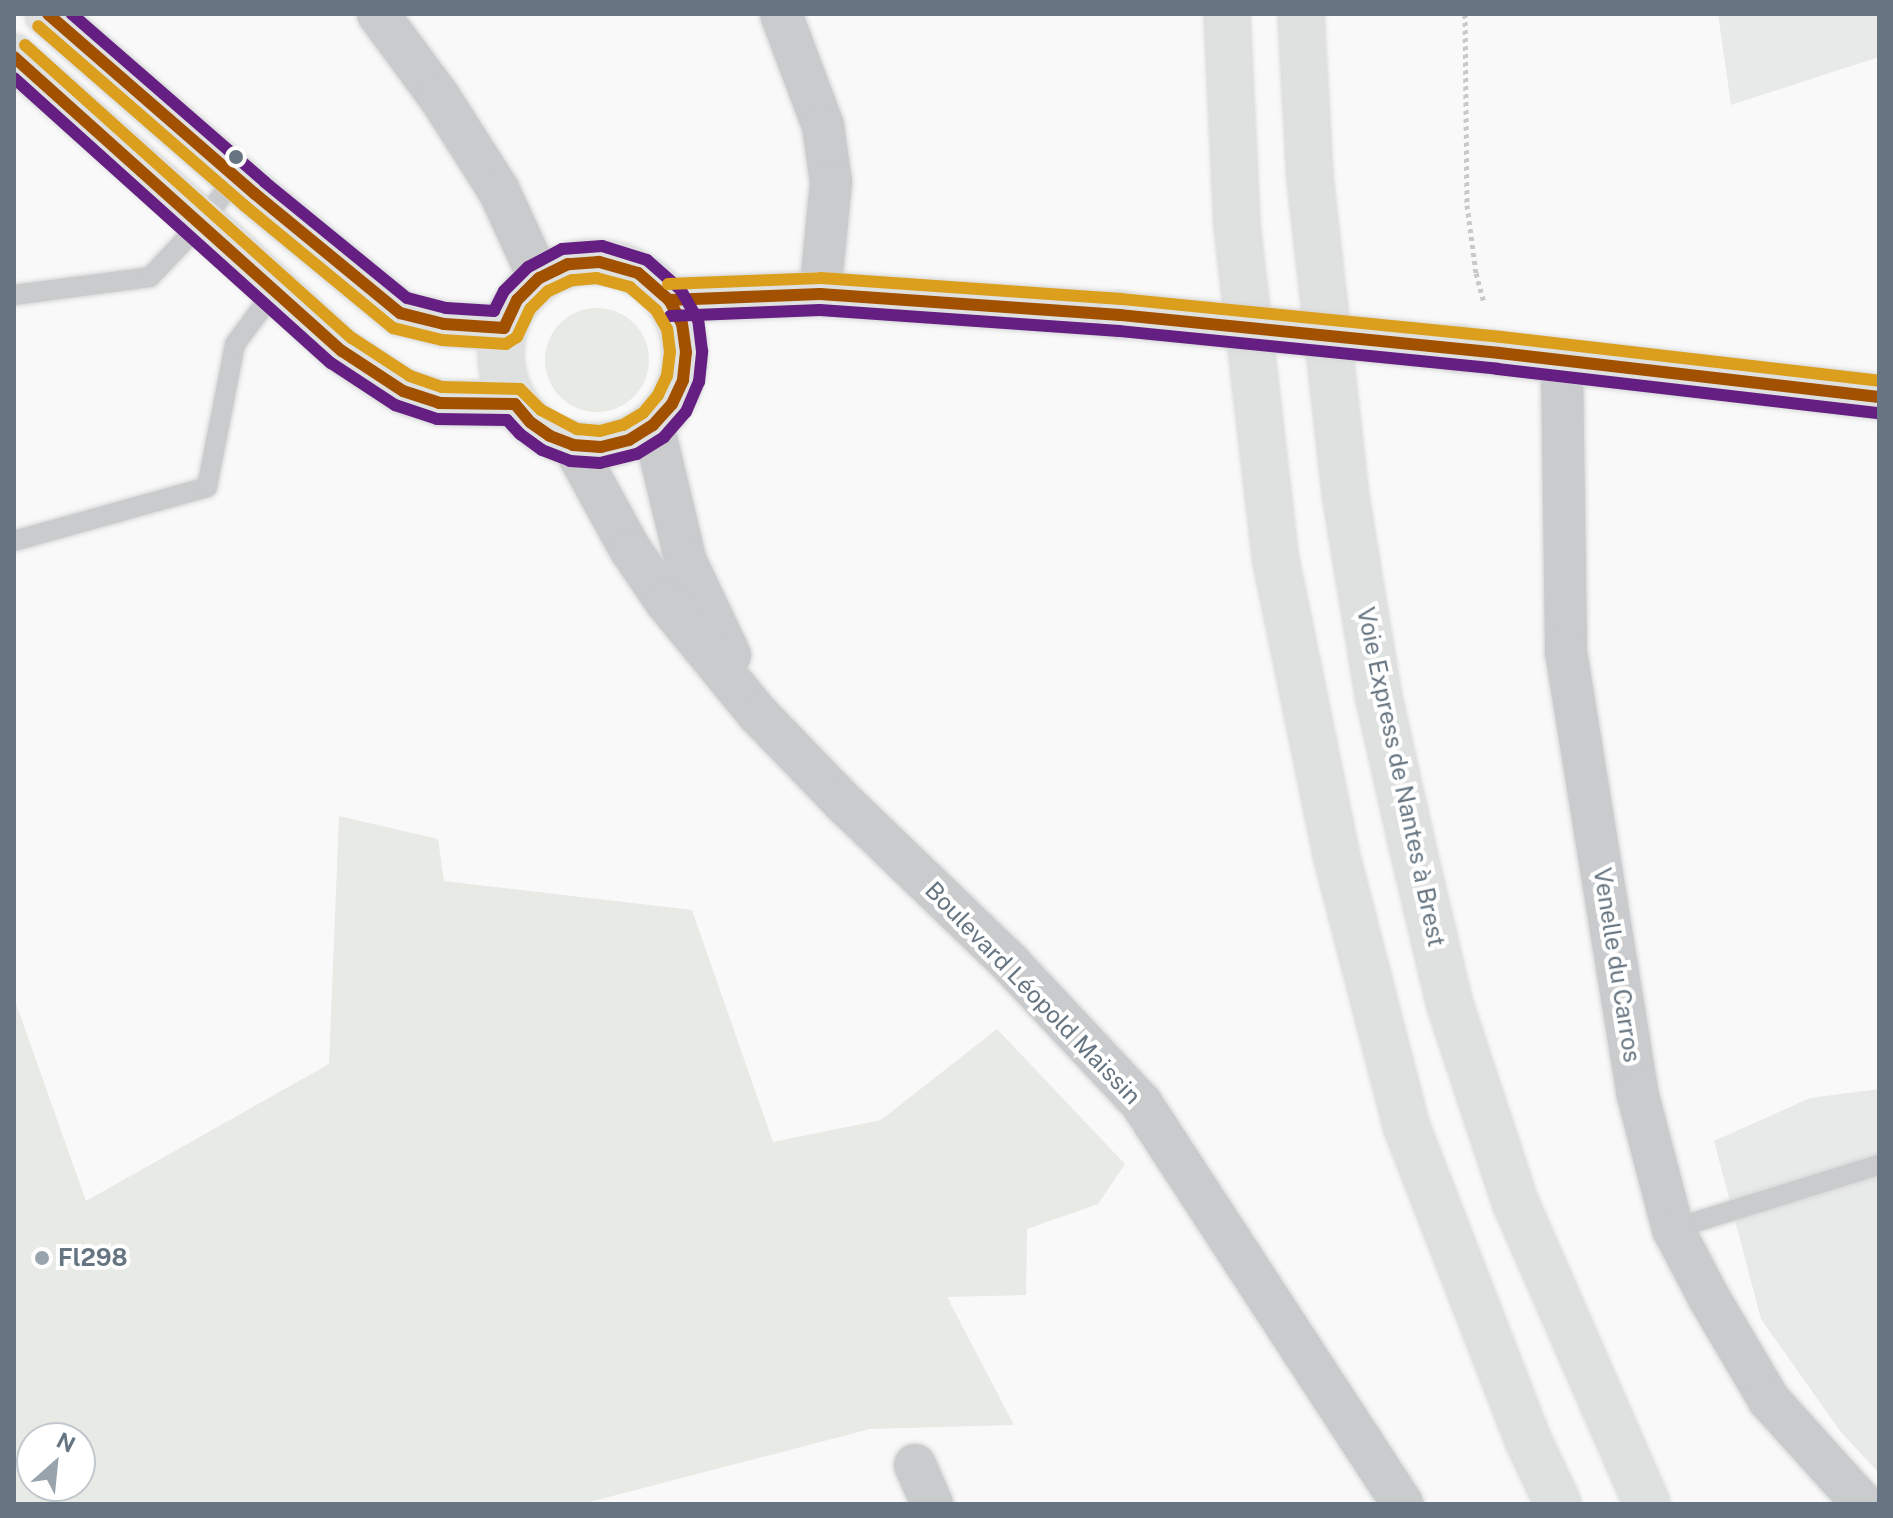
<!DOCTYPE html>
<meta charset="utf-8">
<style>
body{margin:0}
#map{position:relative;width:1893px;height:1518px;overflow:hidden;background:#f9f9f9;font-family:"Public Sans",sans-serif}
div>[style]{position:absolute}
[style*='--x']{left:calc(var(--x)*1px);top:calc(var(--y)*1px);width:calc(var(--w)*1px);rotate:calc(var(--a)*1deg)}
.built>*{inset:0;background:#e8e9e9}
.green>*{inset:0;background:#e8eae6}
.round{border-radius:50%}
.path>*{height:5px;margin-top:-2.5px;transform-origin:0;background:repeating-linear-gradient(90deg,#c8c9ca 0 4px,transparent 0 8px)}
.roads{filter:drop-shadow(0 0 2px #d5d6d7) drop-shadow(0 0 2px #d5d6d7)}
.lane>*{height:20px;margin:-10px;padding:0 10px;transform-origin:10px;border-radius:10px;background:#cacbcc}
.street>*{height:42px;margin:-21px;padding:0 21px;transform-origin:21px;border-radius:21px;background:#cacbcc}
.secondary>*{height:44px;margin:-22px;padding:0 22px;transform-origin:22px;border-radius:22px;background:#dfe0e0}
.secondary>.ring{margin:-22px;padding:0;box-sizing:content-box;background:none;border:44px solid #dfe0e0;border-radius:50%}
.highway>*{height:44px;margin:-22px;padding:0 22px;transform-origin:22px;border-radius:22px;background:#dfe0e0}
.bridges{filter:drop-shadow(0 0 2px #d5d6d7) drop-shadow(0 0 2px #d5d6d7)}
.secondary-bridge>*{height:44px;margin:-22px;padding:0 22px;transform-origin:22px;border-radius:22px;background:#dfe0e0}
.bus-1>*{height:12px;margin:-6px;padding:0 6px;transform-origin:6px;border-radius:6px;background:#a25100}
.bus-2>*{height:12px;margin:-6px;padding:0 6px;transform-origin:6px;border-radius:6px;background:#651f82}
.bus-3>*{height:12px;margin:-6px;padding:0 6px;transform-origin:6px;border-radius:6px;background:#db9f1d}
.dots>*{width:22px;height:22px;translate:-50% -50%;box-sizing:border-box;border:4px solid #fff;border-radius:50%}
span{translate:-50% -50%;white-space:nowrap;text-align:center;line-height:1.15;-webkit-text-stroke:8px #fff;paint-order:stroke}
.street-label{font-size:24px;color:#667581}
.poi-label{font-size:24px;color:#667581;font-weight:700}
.left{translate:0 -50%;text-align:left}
.frame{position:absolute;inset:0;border:16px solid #667581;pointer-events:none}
.north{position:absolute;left:16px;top:1422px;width:80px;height:80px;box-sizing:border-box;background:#fff;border:2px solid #c2c8cd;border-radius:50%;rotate:27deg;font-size:22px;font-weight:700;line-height:32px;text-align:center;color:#667581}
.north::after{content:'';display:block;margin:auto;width:28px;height:36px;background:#99a3ab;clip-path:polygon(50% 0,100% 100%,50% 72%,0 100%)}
</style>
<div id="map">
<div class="built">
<i style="clip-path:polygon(1718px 14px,1879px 14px,1879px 57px,1731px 105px)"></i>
<i style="clip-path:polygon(1879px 1089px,1879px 1473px,1840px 1431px,1761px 1319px,1714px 1141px,1810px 1098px)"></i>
</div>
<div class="green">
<i class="round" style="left:545px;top:308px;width:104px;height:104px"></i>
<i style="clip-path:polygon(evenodd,339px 816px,438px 839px,444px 881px,692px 910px,773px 1142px,881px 1120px,997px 1029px,1125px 1164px,1098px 1204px,1027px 1229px,1026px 1295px,947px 1297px,1014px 1425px,870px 1429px,582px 1504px,14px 1504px,14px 998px,86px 1201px,329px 1064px,339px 816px,32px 1438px,80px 1438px,80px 1486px,32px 1486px,32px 1438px)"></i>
</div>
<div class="path">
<i style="--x:1465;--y:14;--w:191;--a:89.4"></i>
<i style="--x:1467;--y:205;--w:69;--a:82.5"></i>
<i style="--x:1476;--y:273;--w:30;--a:75"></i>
</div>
<div class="roads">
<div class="lane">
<i style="--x:14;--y:295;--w:137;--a:-7.5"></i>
<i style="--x:150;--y:277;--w:76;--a:-46.6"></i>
<i style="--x:202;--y:222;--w:56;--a:-52.9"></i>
<i style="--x:14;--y:541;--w:200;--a:-15.6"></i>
<i style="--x:207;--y:487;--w:146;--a:-78.9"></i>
<i style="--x:235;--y:344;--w:69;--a:-53.3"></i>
<i style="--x:1673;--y:1229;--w:216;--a:-17.3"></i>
</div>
<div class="street">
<i style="--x:378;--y:14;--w:104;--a:53.6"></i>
<i style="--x:440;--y:98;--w:110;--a:57.6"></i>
<i style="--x:499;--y:191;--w:96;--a:65.3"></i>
<i style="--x:781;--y:14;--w:120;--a:69.4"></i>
<i style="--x:823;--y:126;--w:57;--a:81.9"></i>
<i style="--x:831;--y:182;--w:113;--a:95.6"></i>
<i style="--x:1562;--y:362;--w:290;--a:89.2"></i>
<i style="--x:1566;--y:652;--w:446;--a:80.8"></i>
<i style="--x:1637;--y:1092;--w:142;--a:75.3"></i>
<i style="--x:1673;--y:1229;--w:78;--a:62.4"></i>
<i style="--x:1709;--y:1298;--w:118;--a:59.5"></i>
<i style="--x:1769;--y:1400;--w:140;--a:47.9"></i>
<i style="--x:653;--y:425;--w:141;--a:76.5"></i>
<i style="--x:686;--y:562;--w:103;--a:64.7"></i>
<i style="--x:573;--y:445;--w:119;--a:61.3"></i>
<i style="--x:630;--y:549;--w:64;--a:55.8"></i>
<i style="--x:666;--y:602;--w:145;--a:50.6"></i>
<i style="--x:758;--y:714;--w:125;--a:46"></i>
<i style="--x:845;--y:804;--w:229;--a:43.9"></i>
<i style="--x:1010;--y:963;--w:192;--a:46.9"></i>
<i style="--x:1141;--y:1103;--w:478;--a:56.9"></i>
<i style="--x:915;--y:1465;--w:43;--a:66.4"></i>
</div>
<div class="secondary">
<i style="--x:48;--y:14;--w:274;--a:41"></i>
<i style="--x:255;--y:194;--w:188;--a:39.4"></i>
<i style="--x:400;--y:313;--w:45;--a:14"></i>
<i style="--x:444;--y:324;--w:60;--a:3.8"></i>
<i style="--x:14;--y:57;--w:250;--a:41.3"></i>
<i style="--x:202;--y:222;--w:190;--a:42.7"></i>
<i style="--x:342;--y:351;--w:73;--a:33.3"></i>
<i style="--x:403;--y:391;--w:38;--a:18"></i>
<i style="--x:439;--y:403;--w:76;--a:0.8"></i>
<i class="ring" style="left:501px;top:262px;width:140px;height:140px"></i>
<i style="--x:669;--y:300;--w:151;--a:-2.3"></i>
<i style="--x:820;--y:294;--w:301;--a:4"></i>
<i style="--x:1459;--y:349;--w:423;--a:6.5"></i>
</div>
<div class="highway">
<i style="--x:1227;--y:14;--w:212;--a:87.3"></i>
<i style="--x:1237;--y:226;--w:337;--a:83.4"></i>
<i style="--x:1276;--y:561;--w:299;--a:78.4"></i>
<i style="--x:1336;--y:854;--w:283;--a:75.5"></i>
<i style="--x:1407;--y:1128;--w:337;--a:68.8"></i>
<i style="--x:1529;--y:1442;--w:68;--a:64.9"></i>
<i style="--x:1301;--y:14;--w:164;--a:86.9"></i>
<i style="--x:1310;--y:178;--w:316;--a:83.6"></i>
<i style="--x:1345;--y:492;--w:205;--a:80.7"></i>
<i style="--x:1378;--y:694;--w:155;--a:77.3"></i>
<i style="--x:1412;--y:845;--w:161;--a:76.7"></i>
<i style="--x:1449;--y:1002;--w:213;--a:71.7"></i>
<i style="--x:1516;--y:1204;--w:327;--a:66.4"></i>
</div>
</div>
<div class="bridges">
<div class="secondary-bridge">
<i style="--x:1120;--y:315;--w:341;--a:5.7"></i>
</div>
</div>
<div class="bus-1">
<i style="--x:14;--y:57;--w:440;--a:41.9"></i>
<i style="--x:342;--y:351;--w:73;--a:33.3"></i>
<i style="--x:403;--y:391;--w:38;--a:18"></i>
<i style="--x:439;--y:403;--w:76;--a:0.8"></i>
<i style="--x:515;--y:404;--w:23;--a:50"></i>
<i style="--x:530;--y:422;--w:24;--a:35"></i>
<i style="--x:550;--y:436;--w:25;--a:21"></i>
<i style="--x:573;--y:445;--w:28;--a:4"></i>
<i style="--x:601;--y:447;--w:29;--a:-14"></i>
<i style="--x:629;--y:440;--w:28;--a:-32"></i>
<i style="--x:653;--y:425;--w:28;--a:-48"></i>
<i style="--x:672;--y:404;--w:26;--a:-65"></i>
<i style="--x:683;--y:380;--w:28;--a:-84"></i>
<i style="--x:686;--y:352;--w:28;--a:-98"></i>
<i style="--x:682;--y:324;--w:27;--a:-118"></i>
<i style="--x:669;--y:300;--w:41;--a:-138.9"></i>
<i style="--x:638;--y:273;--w:41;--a:-164.2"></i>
<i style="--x:599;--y:262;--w:31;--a:176"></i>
<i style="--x:568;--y:264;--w:32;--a:154"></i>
<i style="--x:539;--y:278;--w:31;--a:135"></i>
<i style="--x:517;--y:300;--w:31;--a:115"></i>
<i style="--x:504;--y:328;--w:60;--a:-176.2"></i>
<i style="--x:444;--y:324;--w:45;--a:-166"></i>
<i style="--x:400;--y:313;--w:188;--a:-140.6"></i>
<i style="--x:255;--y:194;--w:274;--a:-139"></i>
<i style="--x:669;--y:300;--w:151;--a:-2.3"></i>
<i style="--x:820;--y:294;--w:301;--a:4"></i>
<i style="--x:1120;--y:315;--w:381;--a:5.7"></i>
<i style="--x:1499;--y:353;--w:383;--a:6.6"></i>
</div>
<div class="bus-2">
<i style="--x:14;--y:78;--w:426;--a:42"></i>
<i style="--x:331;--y:363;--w:77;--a:33.3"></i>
<i style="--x:395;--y:405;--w:44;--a:18.4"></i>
<i style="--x:437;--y:419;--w:70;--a:0.8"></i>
<i style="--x:507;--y:420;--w:19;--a:47"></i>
<i style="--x:520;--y:434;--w:27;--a:36"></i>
<i style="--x:542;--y:450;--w:30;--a:21"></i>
<i style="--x:570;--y:461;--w:30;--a:4"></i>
<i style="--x:600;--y:463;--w:38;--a:-14"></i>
<i style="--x:637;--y:454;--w:32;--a:-32"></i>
<i style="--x:664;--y:437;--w:33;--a:-49"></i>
<i style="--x:686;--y:412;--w:33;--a:-67"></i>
<i style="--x:699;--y:382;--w:31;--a:-84"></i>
<i style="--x:702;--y:351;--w:31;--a:-97"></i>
<i style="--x:698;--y:320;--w:34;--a:-120"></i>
<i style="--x:681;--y:290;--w:45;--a:-138.6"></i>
<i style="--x:647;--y:260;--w:47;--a:-162.7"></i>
<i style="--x:602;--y:246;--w:40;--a:175.7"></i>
<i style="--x:562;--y:249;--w:38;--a:152"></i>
<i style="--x:528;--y:267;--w:34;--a:135"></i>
<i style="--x:504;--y:291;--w:22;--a:117"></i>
<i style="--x:494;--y:311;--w:48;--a:-176.4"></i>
<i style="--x:446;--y:308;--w:40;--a:-165.6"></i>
<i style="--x:407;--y:298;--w:183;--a:-140.8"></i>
<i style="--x:265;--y:182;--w:256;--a:-139"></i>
<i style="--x:670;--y:316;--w:150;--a:-2.3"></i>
<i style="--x:820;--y:310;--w:300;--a:4"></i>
<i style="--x:1119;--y:331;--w:380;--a:5.7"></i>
<i style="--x:1497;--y:369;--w:383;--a:6.6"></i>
</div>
<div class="bus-3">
<i style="--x:25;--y:45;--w:439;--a:41.9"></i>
<i style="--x:352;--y:338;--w:69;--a:33.2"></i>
<i style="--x:410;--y:376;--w:34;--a:19"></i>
<i style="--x:442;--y:387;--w:78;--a:1.5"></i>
<i style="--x:520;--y:389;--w:30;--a:45"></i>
<i style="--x:541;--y:410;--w:41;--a:27.8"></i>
<i style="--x:577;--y:429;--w:23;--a:5"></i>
<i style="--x:600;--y:431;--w:24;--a:-15"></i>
<i style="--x:623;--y:425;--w:23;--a:-31"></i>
<i style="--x:643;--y:413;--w:23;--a:-50"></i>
<i style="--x:658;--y:395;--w:21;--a:-65"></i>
<i style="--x:667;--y:376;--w:24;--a:-83"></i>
<i style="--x:670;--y:352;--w:23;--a:-97"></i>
<i style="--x:667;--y:329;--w:22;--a:-120"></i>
<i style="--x:656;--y:310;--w:35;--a:-139"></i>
<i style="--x:630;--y:287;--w:34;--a:-165"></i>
<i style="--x:597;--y:278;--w:25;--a:175"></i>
<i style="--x:572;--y:280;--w:26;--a:155"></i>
<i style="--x:548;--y:291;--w:25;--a:135"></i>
<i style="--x:530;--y:309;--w:31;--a:115"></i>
<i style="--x:517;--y:337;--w:13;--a:148"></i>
<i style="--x:506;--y:344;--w:64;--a:-176.4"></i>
<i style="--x:442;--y:340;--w:50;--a:-166.2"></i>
<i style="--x:393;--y:328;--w:192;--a:-140.5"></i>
<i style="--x:245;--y:206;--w:274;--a:-139"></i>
<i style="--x:668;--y:284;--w:153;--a:-2.2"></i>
<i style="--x:821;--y:278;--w:301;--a:4"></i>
<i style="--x:1121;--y:299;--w:382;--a:5.7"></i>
<i style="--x:1501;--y:337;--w:381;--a:6.6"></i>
</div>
<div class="dots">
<i style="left:236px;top:157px;background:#667581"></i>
<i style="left:42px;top:1258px;background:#99a3ab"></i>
</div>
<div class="street-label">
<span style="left:1401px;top:777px;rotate:78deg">Voie Express de Nantes à Brest</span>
<span style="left:1617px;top:965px;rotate:81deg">Venelle du Carros</span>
<span style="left:1033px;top:993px;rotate:46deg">Boulevard Léopold Maissin</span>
</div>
<div class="poi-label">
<span class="left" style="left:58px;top:1258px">Fl298</span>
</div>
<div class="frame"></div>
<div class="north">N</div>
</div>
